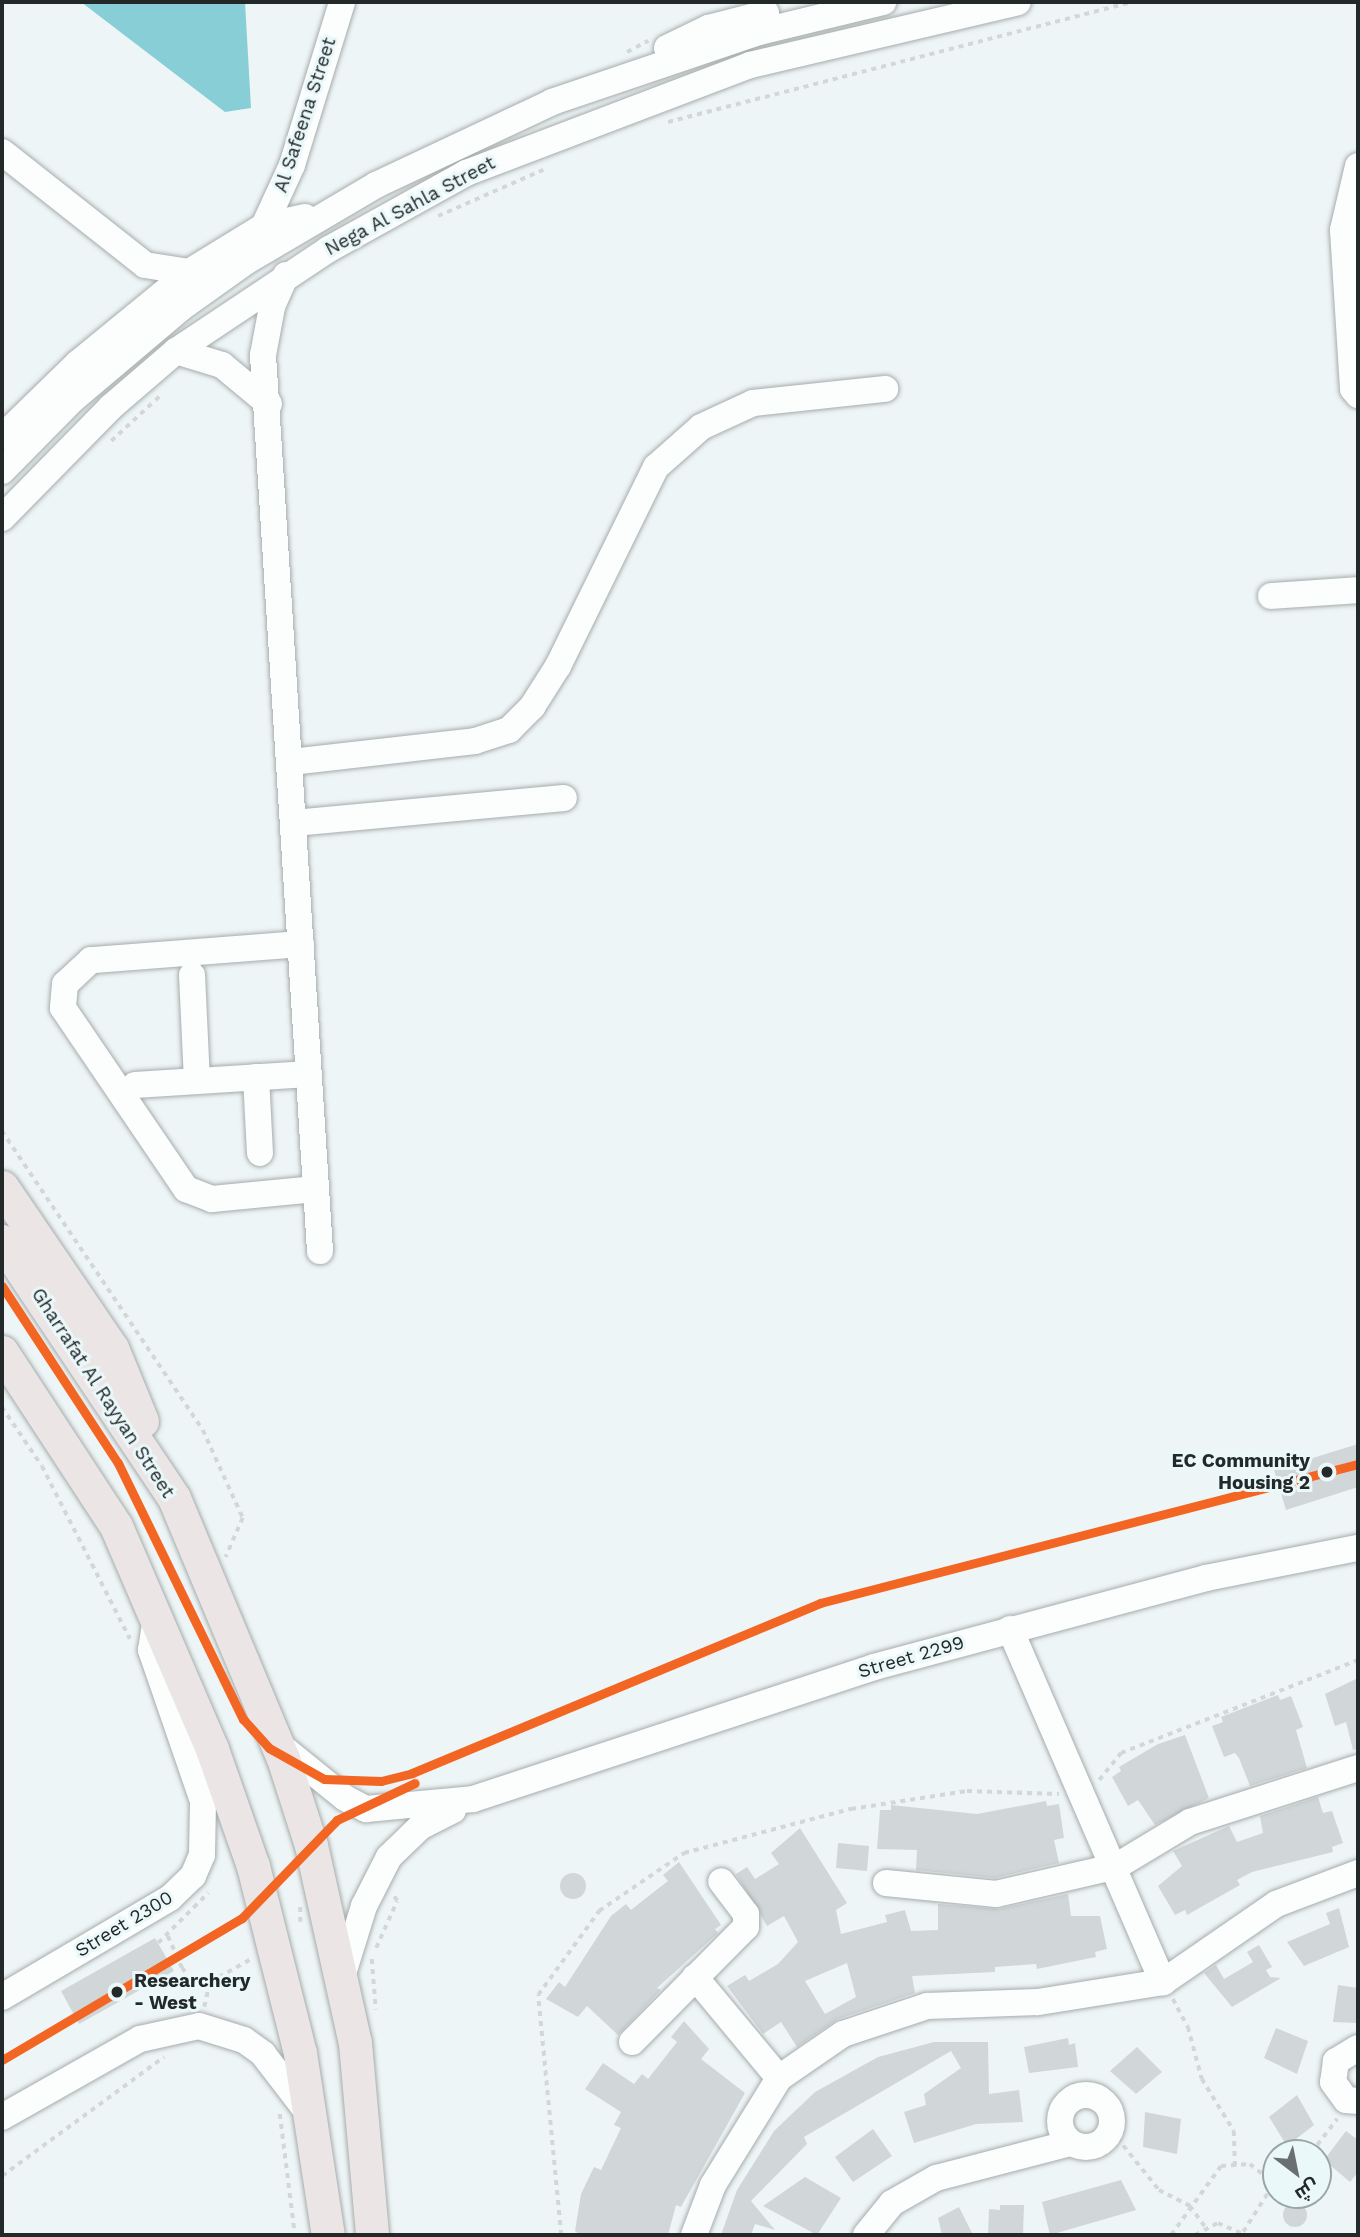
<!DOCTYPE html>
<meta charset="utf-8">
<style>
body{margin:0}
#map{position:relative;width:1360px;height:2237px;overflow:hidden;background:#eef5f6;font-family:"Work Sans",Cairo,sans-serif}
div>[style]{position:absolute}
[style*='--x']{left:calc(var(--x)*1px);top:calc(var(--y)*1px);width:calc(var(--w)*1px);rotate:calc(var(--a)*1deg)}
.water>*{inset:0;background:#88ced6}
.building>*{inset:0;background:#d1d7d8}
.round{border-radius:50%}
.path>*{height:3.5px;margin-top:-1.75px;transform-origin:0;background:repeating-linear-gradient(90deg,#d4d7d7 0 5px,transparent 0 10px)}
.roads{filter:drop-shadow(0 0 2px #a6acac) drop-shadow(0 0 2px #a6acac)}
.minor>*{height:26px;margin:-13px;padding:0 13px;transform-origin:13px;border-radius:13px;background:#fcfefe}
.minor>.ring{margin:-13px;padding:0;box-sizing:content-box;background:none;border:26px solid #fcfefe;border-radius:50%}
.major>*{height:33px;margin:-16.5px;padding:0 16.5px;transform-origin:16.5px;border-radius:16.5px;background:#ebe5e5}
.tram-1>*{height:9px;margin:-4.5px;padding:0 4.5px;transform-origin:4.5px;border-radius:4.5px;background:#f26522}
.dots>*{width:19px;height:19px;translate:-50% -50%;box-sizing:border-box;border:4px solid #eaf8fa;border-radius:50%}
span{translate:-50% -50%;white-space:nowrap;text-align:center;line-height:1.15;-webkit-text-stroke:6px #eaf8fa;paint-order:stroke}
.street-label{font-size:19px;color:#232829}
.stop-label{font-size:19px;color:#232829;font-weight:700}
.right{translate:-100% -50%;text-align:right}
.left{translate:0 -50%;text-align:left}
.frame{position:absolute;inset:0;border:4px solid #232829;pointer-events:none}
.north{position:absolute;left:1262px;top:2139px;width:70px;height:70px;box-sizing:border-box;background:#eaf8fa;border:2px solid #9aa5a6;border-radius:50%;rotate:148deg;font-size:19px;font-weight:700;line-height:28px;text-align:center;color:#232829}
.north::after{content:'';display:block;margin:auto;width:24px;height:32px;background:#6a7071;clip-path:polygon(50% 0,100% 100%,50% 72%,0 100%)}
</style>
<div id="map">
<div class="water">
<i style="clip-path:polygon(81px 2px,245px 2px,251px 108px,225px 112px)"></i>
</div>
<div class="building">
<i style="clip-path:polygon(1358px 1444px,1358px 1487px,1286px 1510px,1274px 1470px)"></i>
<i style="clip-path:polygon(1358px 1678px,1358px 1749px,1353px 1750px,1346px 1722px,1335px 1726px,1325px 1694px)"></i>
<i style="clip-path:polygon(1278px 1695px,1280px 1700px,1291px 1696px,1303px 1727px,1296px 1730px,1307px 1768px,1250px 1786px,1239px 1758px,1235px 1753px,1224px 1757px,1212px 1726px,1223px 1722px,1221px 1717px)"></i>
<i style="clip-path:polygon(1185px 1735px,1209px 1798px,1155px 1825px,1138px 1800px,1128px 1806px,1112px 1777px,1121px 1771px,1119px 1767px,1158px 1744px)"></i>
<i style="clip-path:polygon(1318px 1797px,1323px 1813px,1332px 1811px,1343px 1843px,1332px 1847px,1333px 1852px,1252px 1872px,1237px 1880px,1240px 1885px,1187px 1915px,1185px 1910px,1175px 1915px,1158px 1886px,1182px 1866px,1173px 1851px,1229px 1826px,1237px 1842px,1263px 1833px,1260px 1816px)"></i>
<i style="clip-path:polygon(1046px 1801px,1047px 1806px,1059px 1804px,1064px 1838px,1054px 1840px,1059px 1863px,995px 1878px,916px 1870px,917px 1850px,877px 1849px,880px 1810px,891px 1810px,891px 1805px,977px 1814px)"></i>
<i style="clip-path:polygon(evenodd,800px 1828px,847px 1903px,836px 1910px,841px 1934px,887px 1922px,885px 1915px,905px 1910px,911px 1931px,938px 1930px,938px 1904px,999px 1909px,1068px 1894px,1071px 1916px,1100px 1916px,1107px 1949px,1095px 1952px,1096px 1957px,1037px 1969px,1036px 1964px,995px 1967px,995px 1972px,912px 1976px,915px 1993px,838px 2019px,797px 2047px,781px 2022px,763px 2034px,727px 1986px,745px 1975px,749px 1981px,778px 1964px,798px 1942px,784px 1916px,767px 1926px,736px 1874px,747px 1867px,755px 1879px,779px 1864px,771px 1853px,800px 1828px,847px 1963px,856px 1997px,825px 2014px,805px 1981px,847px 1963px)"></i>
<i style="clip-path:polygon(838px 1843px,869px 1846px,867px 1871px,836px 1868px)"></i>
<i style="clip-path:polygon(679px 1862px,721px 1925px,715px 1929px,718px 1933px,657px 1988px,661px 1990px,618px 2035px,587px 2006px,578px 2017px,546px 1999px,559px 1982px,565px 1987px,611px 1916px,626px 1904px,631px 1910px,641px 1902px,668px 1881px,663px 1875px)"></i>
<i class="round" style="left:560px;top:1873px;width:26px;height:26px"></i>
<i style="clip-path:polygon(1339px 1908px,1349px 1947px,1304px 1966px,1287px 1942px,1330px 1924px,1326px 1913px)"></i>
<i style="clip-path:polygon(155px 1938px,174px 1971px,79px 2024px,61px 1991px)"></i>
<i style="clip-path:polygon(1259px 1945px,1272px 1967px,1266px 1970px,1270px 1977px,1281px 1978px,1232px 2007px,1204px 1973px,1216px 1965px,1224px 1979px,1253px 1962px,1247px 1952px)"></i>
<i style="clip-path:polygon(1338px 1985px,1358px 1988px,1357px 2023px,1333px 2022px)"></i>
<i style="clip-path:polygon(684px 2021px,709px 2049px,701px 2059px,745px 2093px,681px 2207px,676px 2205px,668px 2235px,580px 2235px,575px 2231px,581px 2194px,594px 2167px,601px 2170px,621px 2128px,614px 2125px,621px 2112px,585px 2089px,603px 2063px,634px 2084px,642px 2074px,648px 2079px,677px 2042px,671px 2037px)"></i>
<i style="clip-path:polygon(1276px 2028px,1308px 2041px,1297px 2074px,1264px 2058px)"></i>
<i style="clip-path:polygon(1068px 2038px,1069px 2045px,1075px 2043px,1078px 2067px,1029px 2073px,1024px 2047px)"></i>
<i style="clip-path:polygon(934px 2042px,988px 2042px,989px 2094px,1019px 2090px,1023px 2122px,976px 2124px,914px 2143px,904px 2112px,926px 2105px,924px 2094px,961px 2068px,951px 2051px,804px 2137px,807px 2144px,751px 2201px,775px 2230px,755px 2224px,751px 2235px,721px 2235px,737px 2190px,774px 2131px,815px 2092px,878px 2057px)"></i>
<i style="clip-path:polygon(1137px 2047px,1162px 2072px,1136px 2094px,1110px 2071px)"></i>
<i style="clip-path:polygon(1297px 2095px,1314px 2125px,1287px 2146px,1269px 2117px)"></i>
<i style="clip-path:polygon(1145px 2112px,1181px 2119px,1177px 2154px,1143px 2147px)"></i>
<i style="clip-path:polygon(873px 2129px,892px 2156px,853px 2182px,835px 2157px)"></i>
<i style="clip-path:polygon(1346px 2131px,1358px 2140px,1358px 2172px,1350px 2182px,1324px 2160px)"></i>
<i style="clip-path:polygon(805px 2177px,841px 2198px,817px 2235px,763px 2206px)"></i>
<i style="clip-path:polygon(1121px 2180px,1136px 2210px,1050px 2235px,1042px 2202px)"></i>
<i class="round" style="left:1283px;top:2203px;width:24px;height:24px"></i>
<i style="clip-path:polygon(1000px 2205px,1024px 2205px,1023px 2235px,988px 2235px,989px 2209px,1000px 2210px)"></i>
<i style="clip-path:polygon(959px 2207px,973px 2235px,942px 2235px,938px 2218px)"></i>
</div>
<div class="path">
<i style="--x:627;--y:52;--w:24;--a:-28"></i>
<i style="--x:668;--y:122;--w:478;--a:-14.5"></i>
<i style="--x:438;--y:216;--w:115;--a:-23.7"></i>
<i style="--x:111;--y:441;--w:69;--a:-42.7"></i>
<i style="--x:2;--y:1131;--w:360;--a:56.1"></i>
<i style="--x:203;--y:1430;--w:97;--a:65.6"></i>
<i style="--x:243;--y:1518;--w:43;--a:113.6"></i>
<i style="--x:2;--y:1407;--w:71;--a:55.9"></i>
<i style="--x:42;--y:1466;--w:194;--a:63"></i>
<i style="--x:1099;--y:1780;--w:35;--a:-51"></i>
<i style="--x:1121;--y:1753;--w:255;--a:-21.4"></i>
<i style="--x:300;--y:1922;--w:15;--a:-90"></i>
<i style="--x:168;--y:1936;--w:35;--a:66"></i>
<i style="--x:182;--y:1968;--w:19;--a:47"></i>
<i style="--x:195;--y:1982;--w:14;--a:0"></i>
<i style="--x:158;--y:1943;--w:71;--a:-45"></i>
<i style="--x:376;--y:1948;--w:51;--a:-65.9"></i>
<i style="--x:397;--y:1901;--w:7;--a:-124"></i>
<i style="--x:372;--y:1959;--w:51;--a:85.5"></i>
<i style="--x:1173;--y:1999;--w:32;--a:62"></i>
<i style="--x:1188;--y:2027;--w:54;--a:74.9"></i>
<i style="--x:1202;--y:2079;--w:61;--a:58.4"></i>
<i style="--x:1234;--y:2131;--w:35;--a:88"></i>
<i style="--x:204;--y:2007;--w:26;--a:-77"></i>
<i style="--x:210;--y:1982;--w:47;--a:-29.3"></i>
<i style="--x:280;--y:2114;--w:122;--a:82.9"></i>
<i style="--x:1111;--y:2130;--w:77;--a:51.3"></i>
<i style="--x:1159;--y:2190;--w:35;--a:27"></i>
<i style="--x:1190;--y:2206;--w:26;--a:54"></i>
<i style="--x:1311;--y:2153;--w:43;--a:-52.6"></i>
<i style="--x:2;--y:2176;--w:201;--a:-36.3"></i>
<i style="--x:1243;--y:2232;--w:62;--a:-57.6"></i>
<i style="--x:561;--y:2235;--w:241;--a:-95.5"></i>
<i style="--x:538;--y:1995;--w:104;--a:-54"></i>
<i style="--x:599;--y:1911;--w:103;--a:-34.3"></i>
<i style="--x:684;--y:1853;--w:173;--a:-14.8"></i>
<i style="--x:851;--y:1809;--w:117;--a:-8.8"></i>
<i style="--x:967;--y:1791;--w:92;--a:1.9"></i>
<i style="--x:1171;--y:2235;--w:85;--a:-54.1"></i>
<i style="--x:1221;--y:2166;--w:29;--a:-4"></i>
<i style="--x:1250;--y:2164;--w:28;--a:39"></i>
<i style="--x:1195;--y:2235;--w:26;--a:-28"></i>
<i style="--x:1218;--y:2223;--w:30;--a:24"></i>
</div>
<div class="roads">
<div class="minor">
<i style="--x:667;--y:48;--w:46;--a:-26"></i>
<i style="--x:708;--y:28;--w:60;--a:-14.5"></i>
<i style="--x:2;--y:152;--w:182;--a:38.3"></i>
<i style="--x:145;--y:265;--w:45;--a:9"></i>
<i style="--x:1358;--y:166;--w:66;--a:103.2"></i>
<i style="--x:1343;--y:230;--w:159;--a:86.4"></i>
<i style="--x:1353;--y:389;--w:8;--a:50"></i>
<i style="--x:264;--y:226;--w:67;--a:-65.3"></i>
<i style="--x:292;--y:165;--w:170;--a:-72.9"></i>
<i style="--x:286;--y:275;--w:35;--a:114"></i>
<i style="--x:272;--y:307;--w:49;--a:100.6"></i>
<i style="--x:263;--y:355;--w:898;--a:86.36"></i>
<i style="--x:176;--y:351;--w:48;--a:16.9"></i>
<i style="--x:222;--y:365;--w:61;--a:39.7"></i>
<i style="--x:2;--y:437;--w:106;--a:-44.2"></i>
<i style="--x:78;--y:363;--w:144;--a:-39.3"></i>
<i style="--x:189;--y:272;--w:88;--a:-31.5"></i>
<i style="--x:264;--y:226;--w:42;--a:-12.4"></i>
<i style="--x:2;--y:471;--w:100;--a:-45.4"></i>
<i style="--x:72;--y:400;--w:143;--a:-40.2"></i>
<i style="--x:181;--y:308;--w:81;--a:-35.5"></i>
<i style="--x:247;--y:261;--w:150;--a:-30.5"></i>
<i style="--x:376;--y:185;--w:195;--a:-25.2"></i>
<i style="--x:552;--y:102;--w:219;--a:-18.7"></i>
<i style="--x:759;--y:32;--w:128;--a:-13.6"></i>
<i style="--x:2;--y:518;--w:156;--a:-45.5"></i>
<i style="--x:111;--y:407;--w:86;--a:-40.7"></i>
<i style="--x:176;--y:351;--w:184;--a:-33.7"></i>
<i style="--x:329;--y:249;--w:157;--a:-29"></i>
<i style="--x:466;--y:173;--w:304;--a:-20.8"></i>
<i style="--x:750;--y:65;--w:275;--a:-13.2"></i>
<i style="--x:1271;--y:596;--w:87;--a:-3.9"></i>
<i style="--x:291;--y:762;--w:185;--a:-6.5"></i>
<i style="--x:475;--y:741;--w:36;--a:-18"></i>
<i style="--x:509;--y:730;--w:33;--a:-45"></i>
<i style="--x:532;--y:707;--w:49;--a:-57.6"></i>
<i style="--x:558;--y:666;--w:222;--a:-63.8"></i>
<i style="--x:656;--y:467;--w:60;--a:-41.6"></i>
<i style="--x:701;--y:427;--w:57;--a:-24.8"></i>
<i style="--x:753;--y:403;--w:133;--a:-6.1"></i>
<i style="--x:294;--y:823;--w:271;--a:-5.3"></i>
<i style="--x:301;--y:944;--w:211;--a:175.6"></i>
<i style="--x:91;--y:960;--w:35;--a:137"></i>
<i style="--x:65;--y:984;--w:24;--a:95"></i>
<i style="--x:63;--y:1008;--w:219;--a:55.8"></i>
<i style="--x:186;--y:1189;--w:28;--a:21"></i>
<i style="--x:212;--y:1199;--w:104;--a:-5.5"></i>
<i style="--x:192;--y:975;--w:106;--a:87.3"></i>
<i style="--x:256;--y:1077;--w:76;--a:87"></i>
<i style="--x:135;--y:1085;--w:174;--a:-3.6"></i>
<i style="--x:1010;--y:1629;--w:385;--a:66.6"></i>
<i style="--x:277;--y:1743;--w:87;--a:39"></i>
<i style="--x:345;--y:1798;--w:24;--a:28"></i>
<i style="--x:366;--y:1809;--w:107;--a:-5.3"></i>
<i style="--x:473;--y:1799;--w:422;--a:-18.2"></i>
<i style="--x:874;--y:1667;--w:344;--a:-15"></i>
<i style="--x:1206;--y:1578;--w:155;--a:-11.2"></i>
<i style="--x:886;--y:1883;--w:111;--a:5.7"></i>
<i style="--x:996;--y:1894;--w:124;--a:-13"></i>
<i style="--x:1117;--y:1866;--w:85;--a:-31.1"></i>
<i style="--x:1190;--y:1822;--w:176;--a:-17.8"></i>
<i style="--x:342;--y:1977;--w:74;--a:-72.8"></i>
<i style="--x:364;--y:1906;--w:55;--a:-63"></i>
<i style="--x:389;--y:1857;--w:43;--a:-44.1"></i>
<i style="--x:420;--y:1827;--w:37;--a:-27"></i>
<i style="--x:695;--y:1977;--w:131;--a:50.3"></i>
<i style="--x:2;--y:1997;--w:195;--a:-30.5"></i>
<i style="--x:170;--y:1898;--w:32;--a:-44"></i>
<i style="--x:193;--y:1876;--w:23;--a:-67"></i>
<i style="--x:202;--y:1855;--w:54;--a:-88.9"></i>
<i style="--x:203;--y:1801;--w:160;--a:-109"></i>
<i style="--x:151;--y:1650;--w:30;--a:-81"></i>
<i style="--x:632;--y:2042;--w:162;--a:-45.3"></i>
<i style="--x:746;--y:1927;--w:13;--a:-90"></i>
<i style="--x:746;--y:1914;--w:41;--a:-127.1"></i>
<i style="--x:1358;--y:2048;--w:26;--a:149"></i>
<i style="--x:1336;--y:2061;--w:21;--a:98"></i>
<i style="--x:1333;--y:2082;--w:22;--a:54"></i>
<i style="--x:1346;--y:2100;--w:12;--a:5"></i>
<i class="ring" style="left:1060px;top:2095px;width:26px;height:26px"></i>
<i style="--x:2;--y:2117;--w:159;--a:-29.5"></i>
<i style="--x:140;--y:2039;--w:60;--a:-12.4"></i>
<i style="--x:199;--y:2026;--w:47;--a:17.3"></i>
<i style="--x:244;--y:2040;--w:24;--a:36"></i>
<i style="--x:263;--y:2054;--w:76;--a:52.5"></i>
<i style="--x:694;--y:2235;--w:53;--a:-69.2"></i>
<i style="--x:713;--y:2185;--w:126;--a:-58.3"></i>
<i style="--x:779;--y:2078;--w:78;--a:-34.5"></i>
<i style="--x:843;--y:2034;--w:89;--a:-18.4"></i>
<i style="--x:927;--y:2006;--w:111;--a:-2.1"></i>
<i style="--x:1038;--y:2002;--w:127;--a:-9.1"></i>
<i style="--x:1163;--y:1982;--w:137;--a:-34.6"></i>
<i style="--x:1276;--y:1904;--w:88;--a:-20.7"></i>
<i style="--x:866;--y:2235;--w:41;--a:-50.9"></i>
<i style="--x:892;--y:2203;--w:51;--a:-29.6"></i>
<i style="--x:936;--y:2178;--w:138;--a:-14.6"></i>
</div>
<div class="major">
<i style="--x:2;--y:1187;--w:195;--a:55.7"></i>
<i style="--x:112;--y:1348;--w:79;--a:67.7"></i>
<i style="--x:2;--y:1241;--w:309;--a:56.2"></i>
<i style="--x:174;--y:1498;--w:282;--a:67.3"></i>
<i style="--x:283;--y:1758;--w:91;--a:72.2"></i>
<i style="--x:311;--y:1845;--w:203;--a:77.5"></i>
<i style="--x:355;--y:2043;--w:193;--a:84.9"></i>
<i style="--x:2;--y:1352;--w:208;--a:56.8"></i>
<i style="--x:116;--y:1526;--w:243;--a:66.7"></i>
<i style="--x:212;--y:1749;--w:124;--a:70.7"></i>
<i style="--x:253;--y:1866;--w:193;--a:75.9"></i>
<i style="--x:300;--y:2053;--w:184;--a:81.3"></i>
</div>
</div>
<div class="tram-1">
<i style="--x:2;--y:1286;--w:212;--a:56.8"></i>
<i style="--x:118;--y:1463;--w:285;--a:64"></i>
<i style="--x:243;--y:1719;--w:39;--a:48"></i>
<i style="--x:269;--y:1748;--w:63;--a:29.4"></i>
<i style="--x:324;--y:1779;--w:57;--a:2"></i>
<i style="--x:381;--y:1781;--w:32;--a:-14"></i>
<i style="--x:412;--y:1773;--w:442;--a:-22.6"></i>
<i style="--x:820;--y:1603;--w:556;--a:-14.49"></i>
<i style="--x:2;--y:2060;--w:279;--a:-30.6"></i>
<i style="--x:242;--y:1918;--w:136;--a:-45.9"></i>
<i style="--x:337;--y:1820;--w:86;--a:-25.4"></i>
</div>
<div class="dots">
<i style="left:1327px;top:1472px;background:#232829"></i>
<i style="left:117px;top:1992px;background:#232829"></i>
</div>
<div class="street-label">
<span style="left:305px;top:115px;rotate:-72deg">Al Safeena Street</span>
<span style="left:410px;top:206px;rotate:-28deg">Nega Al Sahla Street</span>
<span style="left:103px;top:1393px;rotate:57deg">Gharrafat Al Rayyan Street</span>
<span style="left:911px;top:1657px;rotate:-16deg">Street 2299</span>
<span style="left:124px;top:1924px;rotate:-31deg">Street 2300</span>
</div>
<div class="stop-label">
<span class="right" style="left:1310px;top:1472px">EC Community<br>Housing 2</span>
<span class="left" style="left:134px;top:1992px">Researchery<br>- West</span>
</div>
<div class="frame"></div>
<div class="north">ش</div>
</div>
